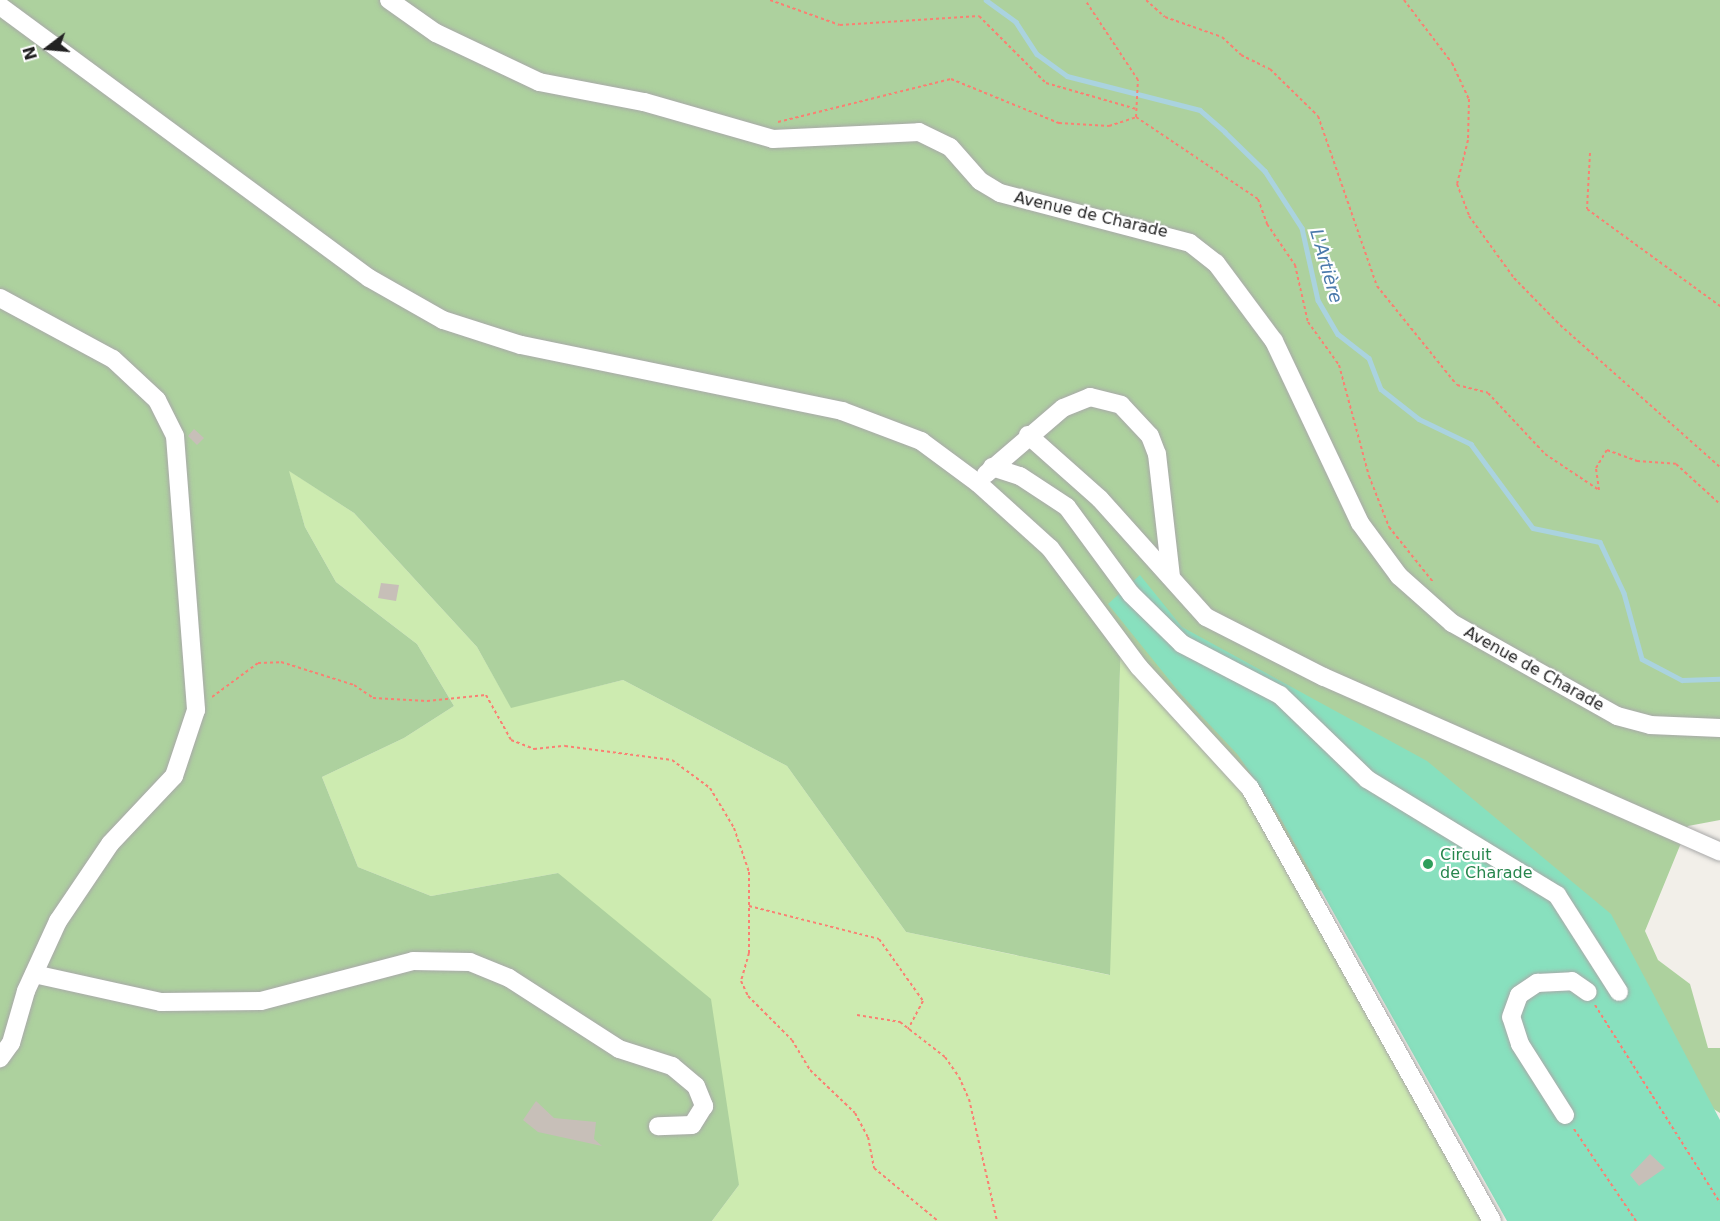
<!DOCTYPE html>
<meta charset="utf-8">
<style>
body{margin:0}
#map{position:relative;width:1720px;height:1221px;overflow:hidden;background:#f2efe9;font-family:"DejaVu Sans",sans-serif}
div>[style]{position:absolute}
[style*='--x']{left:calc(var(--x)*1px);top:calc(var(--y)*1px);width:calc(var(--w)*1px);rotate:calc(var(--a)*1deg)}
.grass>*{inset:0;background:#cdebb0}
.forest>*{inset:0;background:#add19e}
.pitch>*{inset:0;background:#88e0be}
.stream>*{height:4.5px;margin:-2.25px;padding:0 2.25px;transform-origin:2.25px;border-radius:2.25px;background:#aad3df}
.building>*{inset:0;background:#c7bfb8}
.path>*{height:2px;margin-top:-1px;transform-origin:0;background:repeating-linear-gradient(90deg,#fa8072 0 3px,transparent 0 6px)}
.roads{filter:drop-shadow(0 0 2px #a9a9a9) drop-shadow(0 0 2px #a9a9a9)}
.minor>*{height:18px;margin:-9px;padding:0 9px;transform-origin:9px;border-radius:9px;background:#fff}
.dots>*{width:16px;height:16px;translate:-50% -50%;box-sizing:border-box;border:3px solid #fff;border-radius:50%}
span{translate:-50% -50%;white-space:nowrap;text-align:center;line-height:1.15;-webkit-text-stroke:4.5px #fff;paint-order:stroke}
.street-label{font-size:16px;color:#222}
.leisure-label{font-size:16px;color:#27864d}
.left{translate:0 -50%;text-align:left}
.water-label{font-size:18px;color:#4a7aab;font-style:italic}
.north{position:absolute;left:18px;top:18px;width:60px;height:60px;-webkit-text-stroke:4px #fff;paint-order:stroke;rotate:254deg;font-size:16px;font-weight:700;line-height:24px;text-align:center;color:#222}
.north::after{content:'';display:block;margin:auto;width:21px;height:27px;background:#222;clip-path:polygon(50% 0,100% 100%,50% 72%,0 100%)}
</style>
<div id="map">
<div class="grass">
<i style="clip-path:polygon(288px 470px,354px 513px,477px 647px,511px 707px,623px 680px,787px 766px,906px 932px,1109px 975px,1121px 639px,1244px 780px,1492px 1221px,712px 1221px,739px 1185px,558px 873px,431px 896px,358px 867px,322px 777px,404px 738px,454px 706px,417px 644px,336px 582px,305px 527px)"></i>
</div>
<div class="forest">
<i style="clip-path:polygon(0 0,1720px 0,1720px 820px,1688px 826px,1645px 931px,1658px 960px,1690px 984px,1708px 1048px,1720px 1048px,1720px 1113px,1702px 1102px,1440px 803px,1317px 893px,1236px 759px,1121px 639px,1110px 975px,906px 932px,787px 766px,623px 680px,511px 708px,477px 647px,354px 513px,289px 471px,305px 527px,336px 582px,417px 644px,454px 706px,404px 738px,322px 777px,358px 867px,431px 896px,558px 873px,711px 999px,739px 1185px,712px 1221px,0 1221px)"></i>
</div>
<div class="pitch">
<i style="clip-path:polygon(1140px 575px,1182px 627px,1427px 761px,1611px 914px,1720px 1120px,1720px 1221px,1507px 1221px,1278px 814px,1238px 755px,1179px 692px,1108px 604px)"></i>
</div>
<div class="stream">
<i style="--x:986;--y:0;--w:37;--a:36"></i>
<i style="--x:1016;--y:22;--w:38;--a:57"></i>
<i style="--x:1037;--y:54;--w:37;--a:36"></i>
<i style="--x:1067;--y:76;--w:137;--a:14.3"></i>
<i style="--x:1200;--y:110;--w:33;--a:41"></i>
<i style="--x:1225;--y:132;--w:56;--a:44.3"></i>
<i style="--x:1265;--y:171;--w:68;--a:57"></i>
<i style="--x:1302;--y:228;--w:74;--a:77.5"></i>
<i style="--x:1318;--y:300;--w:39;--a:60"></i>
<i style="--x:1338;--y:334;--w:39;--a:38"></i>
<i style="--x:1369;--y:358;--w:33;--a:69"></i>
<i style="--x:1381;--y:389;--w:48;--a:38.3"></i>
<i style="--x:1419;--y:419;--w:58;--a:25.7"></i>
<i style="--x:1471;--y:444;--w:104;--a:53.6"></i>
<i style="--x:1533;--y:528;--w:68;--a:11.8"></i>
<i style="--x:1600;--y:542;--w:56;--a:64.8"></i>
<i style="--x:1624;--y:593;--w:68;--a:74.7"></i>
<i style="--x:1642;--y:659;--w:45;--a:27.7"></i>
<i style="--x:1682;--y:680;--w:38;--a:-2"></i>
</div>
<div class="building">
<i style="clip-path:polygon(194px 429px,204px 438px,197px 445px,188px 436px)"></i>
<i style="clip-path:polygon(381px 583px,399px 585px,396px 601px,378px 598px)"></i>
<i style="clip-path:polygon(536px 1101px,554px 1118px,596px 1122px,594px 1139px,602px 1146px,538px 1132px,523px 1120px)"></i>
<i style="clip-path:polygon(1650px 1154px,1665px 1168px,1639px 1186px,1630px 1175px)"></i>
</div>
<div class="path">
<i style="--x:770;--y:0;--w:74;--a:19.7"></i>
<i style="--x:840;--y:25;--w:139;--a:-3.7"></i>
<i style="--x:979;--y:16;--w:95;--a:45"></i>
<i style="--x:1046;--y:83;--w:94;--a:16.1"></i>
<i style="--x:1146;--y:0;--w:25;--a:42"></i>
<i style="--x:1165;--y:17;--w:60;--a:19.3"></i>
<i style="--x:1222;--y:37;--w:26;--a:43"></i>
<i style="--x:1241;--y:55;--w:32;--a:26"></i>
<i style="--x:1270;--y:69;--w:67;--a:44.4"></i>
<i style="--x:1318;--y:116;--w:180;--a:70.9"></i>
<i style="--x:1377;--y:286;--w:127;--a:51.1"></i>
<i style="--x:1457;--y:385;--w:32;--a:14"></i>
<i style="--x:1488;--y:393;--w:83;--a:46.9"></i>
<i style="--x:1545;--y:454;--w:65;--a:33.7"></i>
<i style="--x:1599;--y:490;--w:22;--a:-98"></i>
<i style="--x:1596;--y:468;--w:21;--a:-59"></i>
<i style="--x:1607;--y:450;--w:32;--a:20"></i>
<i style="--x:1637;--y:461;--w:39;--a:4"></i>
<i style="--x:1676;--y:464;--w:59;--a:42.3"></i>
<i style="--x:1404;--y:0;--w:79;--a:52.7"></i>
<i style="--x:1452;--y:63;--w:40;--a:65"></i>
<i style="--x:1469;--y:99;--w:41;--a:91.4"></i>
<i style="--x:1468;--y:140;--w:45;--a:104"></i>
<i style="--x:1457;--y:184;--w:34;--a:69"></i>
<i style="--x:1469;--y:216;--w:77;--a:54"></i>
<i style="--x:1514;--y:278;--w:66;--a:45.6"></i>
<i style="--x:1560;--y:325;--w:214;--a:41.6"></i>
<i style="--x:1136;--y:117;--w:147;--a:33.9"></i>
<i style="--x:1258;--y:199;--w:27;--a:70"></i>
<i style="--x:1267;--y:224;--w:50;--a:55.7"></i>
<i style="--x:1295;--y:265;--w:58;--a:77.2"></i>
<i style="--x:1308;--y:322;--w:53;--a:54.2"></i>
<i style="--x:1339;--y:365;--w:115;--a:74.9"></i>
<i style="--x:1369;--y:476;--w:55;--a:68.6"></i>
<i style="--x:1389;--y:527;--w:70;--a:51.3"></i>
<i style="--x:778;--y:122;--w:178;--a:-14"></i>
<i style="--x:951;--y:79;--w:117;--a:22.2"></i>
<i style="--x:1059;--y:123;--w:50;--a:3.4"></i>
<i style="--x:1109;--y:126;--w:28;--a:-18"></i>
<i style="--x:1136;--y:117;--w:37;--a:-87"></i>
<i style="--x:1138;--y:80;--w:96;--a:-123.5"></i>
<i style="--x:1590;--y:153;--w:56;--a:93.1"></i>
<i style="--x:1587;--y:209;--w:165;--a:36.1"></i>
<i style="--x:212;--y:697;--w:57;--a:-36.5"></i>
<i style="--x:258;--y:663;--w:23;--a:-2"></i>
<i style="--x:281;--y:662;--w:77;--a:17.5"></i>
<i style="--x:354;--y:685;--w:23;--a:34"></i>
<i style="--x:373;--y:698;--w:54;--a:3.2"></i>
<i style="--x:427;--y:701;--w:59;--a:-5.8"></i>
<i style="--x:486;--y:695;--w:51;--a:60.9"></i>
<i style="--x:511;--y:740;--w:25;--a:21"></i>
<i style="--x:534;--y:749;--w:31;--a:-6"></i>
<i style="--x:565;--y:746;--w:108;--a:7.5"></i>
<i style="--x:672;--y:760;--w:47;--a:36.4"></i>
<i style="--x:710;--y:788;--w:47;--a:59"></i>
<i style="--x:734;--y:828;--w:46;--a:71.2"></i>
<i style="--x:749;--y:872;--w:81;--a:90"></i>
<i style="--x:749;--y:953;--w:29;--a:106"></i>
<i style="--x:741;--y:981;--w:17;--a:65"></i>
<i style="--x:748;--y:996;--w:62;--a:45"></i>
<i style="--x:792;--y:1040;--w:35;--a:59"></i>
<i style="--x:810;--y:1070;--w:62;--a:43.7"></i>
<i style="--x:855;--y:1113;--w:27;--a:62"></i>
<i style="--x:868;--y:1137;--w:32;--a:79"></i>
<i style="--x:874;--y:1168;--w:83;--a:39.6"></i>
<i style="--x:749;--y:906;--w:134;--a:14.2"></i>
<i style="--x:879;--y:939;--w:76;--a:54.6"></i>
<i style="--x:923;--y:1001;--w:32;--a:118"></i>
<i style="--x:1595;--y:1005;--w:234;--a:57.7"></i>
<i style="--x:857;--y:1015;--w:44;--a:9.2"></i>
<i style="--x:900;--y:1022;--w:57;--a:37.9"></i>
<i style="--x:945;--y:1057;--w:24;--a:55"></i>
<i style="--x:959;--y:1077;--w:24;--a:66"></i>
<i style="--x:969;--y:1099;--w:125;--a:77.1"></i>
<i style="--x:1574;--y:1129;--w:111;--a:56"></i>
</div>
<div class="roads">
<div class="minor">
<i style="--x:389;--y:0;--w:57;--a:35.1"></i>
<i style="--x:436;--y:33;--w:114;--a:25.4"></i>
<i style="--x:539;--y:82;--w:107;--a:10.8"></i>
<i style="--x:644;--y:102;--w:134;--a:16"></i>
<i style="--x:773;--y:139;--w:146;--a:-2.7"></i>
<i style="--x:919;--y:132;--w:34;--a:26"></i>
<i style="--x:950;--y:147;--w:45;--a:48.6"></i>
<i style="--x:980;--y:181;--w:23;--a:31"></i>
<i style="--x:1000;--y:193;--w:196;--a:14.7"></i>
<i style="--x:1190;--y:243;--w:33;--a:38"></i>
<i style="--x:1216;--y:263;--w:97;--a:53.4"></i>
<i style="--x:1274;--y:341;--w:201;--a:64.7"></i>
<i style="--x:1360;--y:523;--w:66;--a:53.7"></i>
<i style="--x:1399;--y:576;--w:71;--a:41.6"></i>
<i style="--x:1452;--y:623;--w:189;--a:29.4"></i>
<i style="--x:1617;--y:716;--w:34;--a:15"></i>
<i style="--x:1650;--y:725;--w:70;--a:2.5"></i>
<i style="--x:0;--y:6;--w:458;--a:36.4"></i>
<i style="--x:369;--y:278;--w:85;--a:29.6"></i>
<i style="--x:443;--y:320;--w:82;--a:17.8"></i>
<i style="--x:521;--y:345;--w:328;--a:11.6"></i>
<i style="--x:842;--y:411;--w:85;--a:20.8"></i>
<i style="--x:921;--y:441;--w:71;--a:36.4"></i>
<i style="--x:978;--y:483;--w:97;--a:42.1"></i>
<i style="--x:1050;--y:548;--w:149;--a:53.2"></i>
<i style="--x:1139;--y:667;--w:164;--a:47.5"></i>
<i style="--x:1250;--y:788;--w:496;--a:60.8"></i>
<i style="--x:0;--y:298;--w:128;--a:28.4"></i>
<i style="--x:113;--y:359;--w:60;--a:43"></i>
<i style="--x:157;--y:400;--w:40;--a:63.4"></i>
<i style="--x:175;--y:436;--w:275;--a:85.6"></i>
<i style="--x:196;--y:710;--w:70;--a:108.4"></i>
<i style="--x:174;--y:776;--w:93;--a:133.3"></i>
<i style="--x:110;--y:844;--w:93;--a:124"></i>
<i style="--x:58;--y:921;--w:77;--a:114.6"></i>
<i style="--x:26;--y:991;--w:54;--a:106.1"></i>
<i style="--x:11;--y:1043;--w:19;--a:126"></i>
<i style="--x:1028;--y:435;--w:96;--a:41.6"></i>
<i style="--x:1100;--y:499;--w:159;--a:48.1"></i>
<i style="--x:1206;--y:617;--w:132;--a:27"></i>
<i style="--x:1324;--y:677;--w:433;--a:23.8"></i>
<i style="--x:992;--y:467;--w:29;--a:18"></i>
<i style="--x:1020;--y:476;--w:56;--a:33.4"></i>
<i style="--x:1067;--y:507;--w:108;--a:53.7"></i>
<i style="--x:1131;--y:594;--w:71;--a:44.4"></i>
<i style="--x:1182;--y:644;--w:110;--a:27.5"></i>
<i style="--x:1280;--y:695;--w:121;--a:44"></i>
<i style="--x:1367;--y:779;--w:223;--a:31.4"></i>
<i style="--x:1557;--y:895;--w:115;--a:57.4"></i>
<i style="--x:986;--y:474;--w:101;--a:-40.6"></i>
<i style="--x:1063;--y:408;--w:29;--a:-22"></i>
<i style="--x:1090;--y:397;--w:32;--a:14"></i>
<i style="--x:1121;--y:405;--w:42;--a:46.9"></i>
<i style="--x:1150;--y:436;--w:19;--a:69"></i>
<i style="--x:1157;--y:454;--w:124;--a:83.5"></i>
<i style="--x:34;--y:974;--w:130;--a:12.4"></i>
<i style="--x:161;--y:1002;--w:100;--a:-0.6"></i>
<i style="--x:261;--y:1001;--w:157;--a:-14.7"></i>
<i style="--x:413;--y:961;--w:57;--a:1"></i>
<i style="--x:470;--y:962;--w:42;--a:22.3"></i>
<i style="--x:509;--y:978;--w:131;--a:32.8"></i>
<i style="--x:619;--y:1049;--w:56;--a:17.8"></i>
<i style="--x:672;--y:1066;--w:31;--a:40"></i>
<i style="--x:696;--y:1086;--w:22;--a:68"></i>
<i style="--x:704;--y:1106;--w:22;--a:122"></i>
<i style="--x:692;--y:1125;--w:34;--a:178"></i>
<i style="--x:1565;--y:1115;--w:84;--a:-122.4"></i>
<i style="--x:1520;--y:1044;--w:28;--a:-108"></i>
<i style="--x:1511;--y:1017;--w:23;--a:-70"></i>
<i style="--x:1519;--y:995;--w:22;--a:-34"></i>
<i style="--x:1537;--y:983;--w:35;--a:-3"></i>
<i style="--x:1572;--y:981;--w:19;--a:35"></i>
</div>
</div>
<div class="dots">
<i style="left:1428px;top:864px;background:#2e9e5b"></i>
</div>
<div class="street-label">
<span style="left:1091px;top:215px;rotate:13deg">Avenue de Charade</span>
<span style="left:1534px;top:669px;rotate:29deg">Avenue de Charade</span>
</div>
<div class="leisure-label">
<span class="left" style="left:1440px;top:864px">Circuit<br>de Charade</span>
</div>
<div class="water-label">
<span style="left:1326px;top:266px;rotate:74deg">L'Artière</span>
</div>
<div class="north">N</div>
</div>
